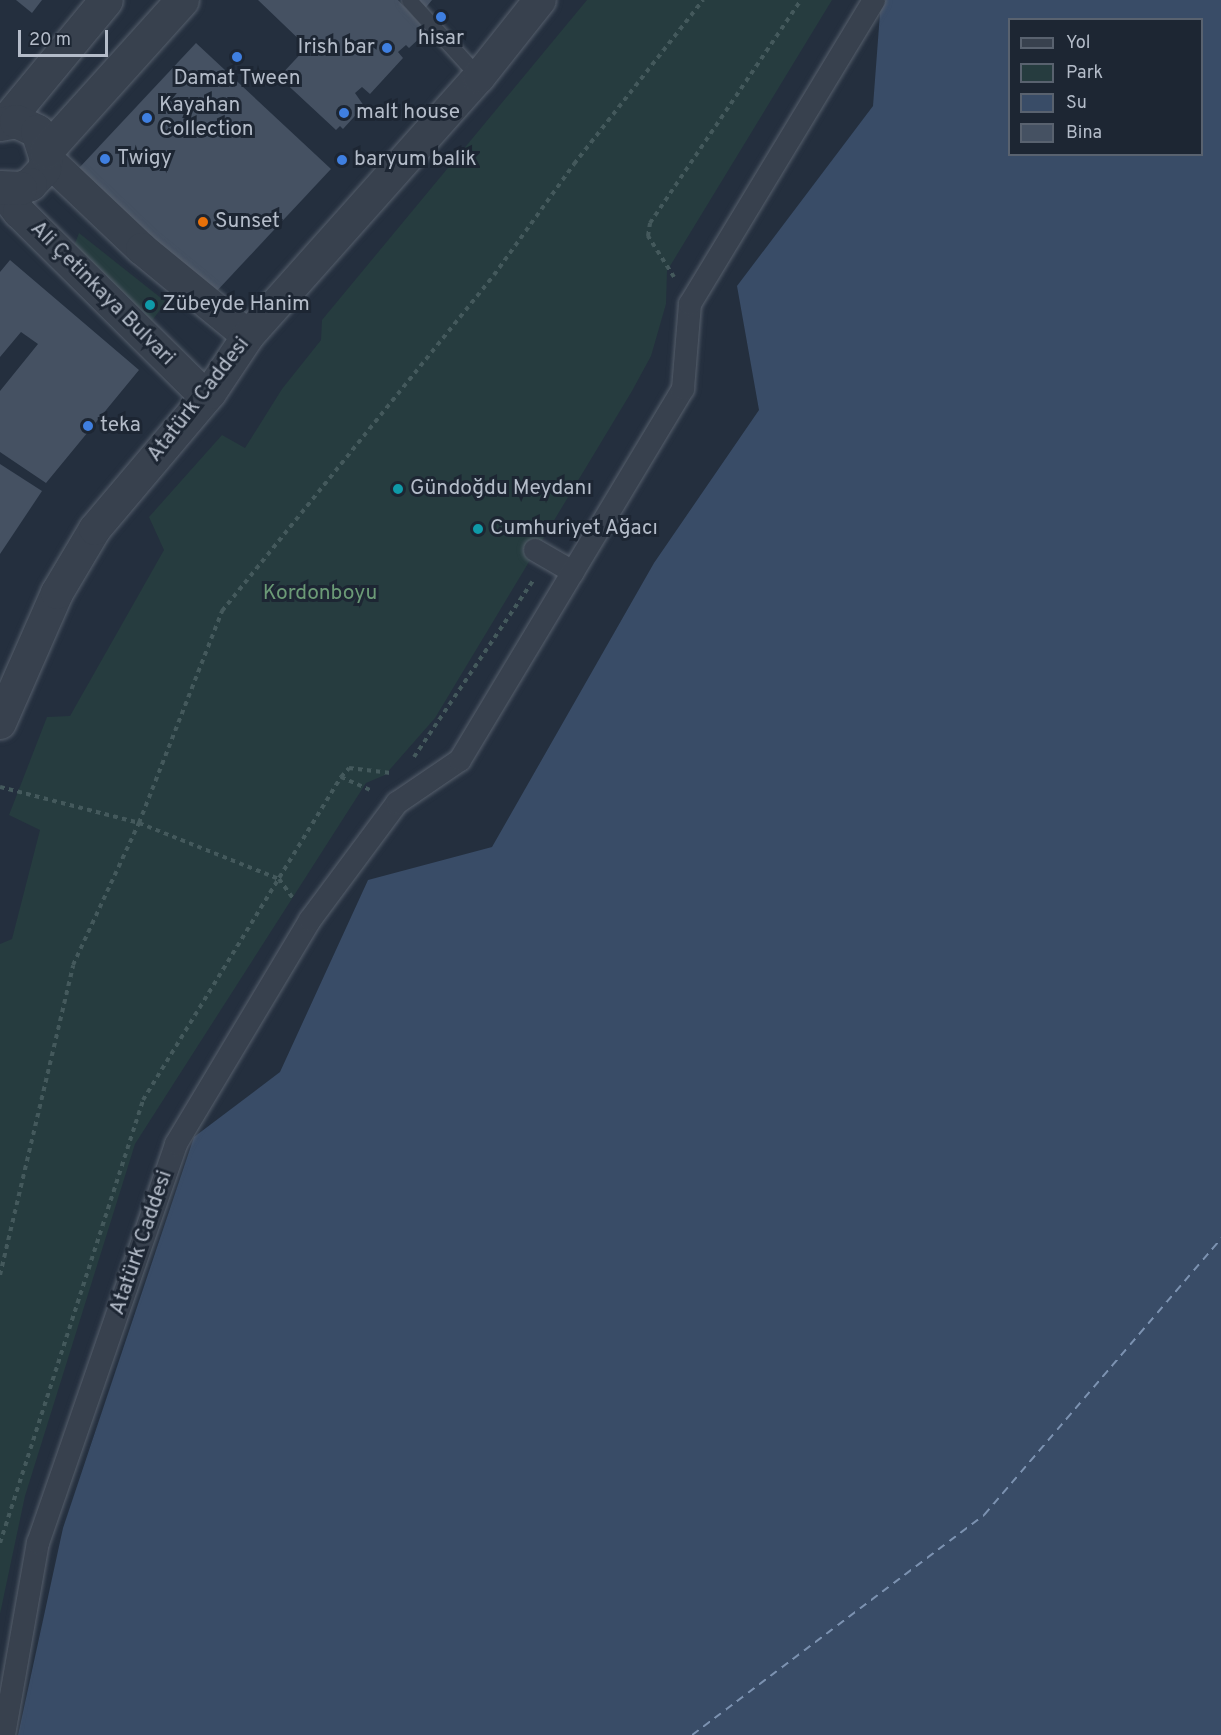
<!DOCTYPE html>
<meta charset="utf-8">
<style>
body{margin:0}
#map{position:relative;width:1221px;height:1735px;overflow:hidden;background:#242f3e;font-family:Overpass,sans-serif}
div>[style]{position:absolute}
[style*='--x']{left:calc(var(--x)*1px);top:calc(var(--y)*1px);width:calc(var(--w)*1px);rotate:calc(var(--a)*1deg)}
.green>*{inset:0;background:#263c3f}
.water>*{inset:0;background:#394c67}
.ferry>*{height:1.5px;margin-top:-0.75px;transform-origin:0;background:repeating-linear-gradient(90deg,#7c92b1 0 8px,transparent 0 14px)}
.building>*{inset:0;background:#455162}
.path>*{height:4px;margin-top:-2px;transform-origin:0;background:repeating-linear-gradient(90deg,#44595c 0 4.5px,transparent 0 9px)}
.roads{filter:drop-shadow(0 0 2px #565f6c) drop-shadow(0 0 2px #565f6c)}
.service>*{height:15px;margin:-7.5px;padding:0 7.5px;transform-origin:7.5px;border-radius:7.5px;background:#38414e}
.pedestrian>*{height:22px;margin:-11px;padding:0 11px;transform-origin:11px;border-radius:11px;background:#38414e}
.minor>*{height:32px;margin:-16px;padding:0 16px;transform-origin:16px;border-radius:16px;background:#38414e}
.tertiary>*{height:33px;margin:-16.5px;padding:0 16.5px;transform-origin:16.5px;border-radius:16.5px;background:#38414e}
.dots>*{width:16px;height:16px;translate:-50% -50%;box-sizing:border-box;border:3px solid #1d2633;border-radius:50%}
span{translate:-50% -50%;white-space:nowrap;text-align:center;line-height:1.15;-webkit-text-stroke:6px #1d2633;paint-order:stroke}
.poi-label{font-size:21px;color:#b4bcc9}
.right{translate:-100% -50%;text-align:right}
.left{translate:0 -50%;text-align:left}
.street-label{font-size:21px;color:#b4bcc9}
.park-label{font-size:21px;color:#6b9a76}
.legend{position:absolute;left:1008px;top:18px;width:195px;height:138px;box-sizing:border-box;background:#1d2633;border:2px solid #59626f;margin:0;padding:8px 10px;list-style:none;font-size:18px;color:#b4bcc9}
.legend li{display:flex;align-items:center;gap:12px;height:30px}
.legend b{width:30px;border:2px solid #59626f}
.scale{position:absolute;left:18px;top:30px;width:90px;height:27px;box-sizing:border-box;border:3px solid #b4bcc9;border-top:0;padding-left:8px;font-size:18px;line-height:21px;white-space:nowrap;color:#b4bcc9;-webkit-text-stroke:4px #1d2633;paint-order:stroke}
</style>
<div id="map">
<div class="green">
<i style="clip-path:polygon(587px 0,832px 0,667px 271px,666px 304px,651px 356px,632px 391px,435px 718px,385px 775px,366px 783px,135px 1144px,25px 1496px,0 1614px,0 944px,12px 939px,40px 830px,9px 815px,47px 717px,70px 716px,164px 550px,149px 517px,222px 435px,245px 448px,282px 389px,321px 340px,322px 320px)"></i>
<i style="clip-path:polygon(79px 233px,166px 302px,151px 322px,74px 246px)"></i>
</div>
<div class="water">
<i style="clip-path:polygon(evenodd,881px 0,1221px 0,1221px 1735px,18px 1735px,63px 1528px,194px 1137px,280px 1072px,368px 880px,492px 847px,654px 563px,759px 410px,737px 286px,873px 106px,881px 0,1010px 20px,1202px 20px,1202px 154px,1010px 154px,1010px 20px)"></i>
</div>
<div class="ferry">
<i style="--x:692;--y:1735;--w:366;--a:-37"></i>
<i style="--x:984;--y:1515;--w:365;--a:-49.4"></i>
</div>
<div class="building">
<i style="clip-path:polygon(16px 0,42px 0,32px 13px)"></i>
<i style="clip-path:polygon(258px 0,398px 0,422px 26px,418px 30px,423px 35px,409px 48px,406px 45px,398px 52px,403px 58px,370px 94px,362px 87px,355px 93px,364px 106px,343px 129px,340px 126px,336px 130px,279px 77px,307px 47px)"></i>
<i style="clip-path:polygon(413px 0,432px 0,423px 11px)"></i>
<i style="clip-path:polygon(196px 43px,331px 169px,214px 294px,79px 168px)"></i>
<i style="clip-path:polygon(10px 260px,139px 370px,46px 483px,0 452px,0 391px,38px 344px,21px 332px,0 357px,0 272px)"></i>
<i style="clip-path:polygon(0 464px,42px 491px,0 554px)"></i>
</div>
<div class="path">
<i style="--x:674;--y:277;--w:49;--a:-122.4"></i>
<i style="--x:648;--y:236;--w:13;--a:-81"></i>
<i style="--x:650;--y:223;--w:269;--a:-55.9"></i>
<i style="--x:414;--y:757;--w:215;--a:-56"></i>
<i style="--x:341;--y:777;--w:35;--a:24"></i>
<i style="--x:0;--y:787;--w:144;--a:14.5"></i>
<i style="--x:139;--y:823;--w:151;--a:21.8"></i>
<i style="--x:279;--y:879;--w:24;--a:54"></i>
<i style="--x:0;--y:1275;--w:318;--a:-76.7"></i>
<i style="--x:73;--y:965;--w:157;--a:-65.1"></i>
<i style="--x:139;--y:823;--w:228;--a:-68.6"></i>
<i style="--x:222;--y:611;--w:432;--a:-51"></i>
<i style="--x:494;--y:275;--w:137;--a:-54.2"></i>
<i style="--x:574;--y:164;--w:209;--a:-51.8"></i>
<i style="--x:0;--y:1543;--w:466;--a:-72.1"></i>
<i style="--x:143;--y:1100;--w:379;--a:-58.5"></i>
<i style="--x:341;--y:777;--w:12;--a:-48"></i>
<i style="--x:349;--y:768;--w:42;--a:6.8"></i>
</div>
<div class="roads">
<div class="service">
<i style="--x:409;--y:0;--w:104;--a:47.7"></i>
</div>
<div class="pedestrian">
<i style="--x:535;--y:550;--w:44;--a:30.1"></i>
<i style="--x:4;--y:1735;--w:195;--a:-80"></i>
<i style="--x:38;--y:1543;--w:422;--a:-70.9"></i>
<i style="--x:176;--y:1144;--w:261;--a:-59.1"></i>
<i style="--x:310;--y:920;--w:146;--a:-53.4"></i>
<i style="--x:397;--y:803;--w:76;--a:-34.3"></i>
<i style="--x:460;--y:760;--w:433;--a:-59"></i>
<i style="--x:683;--y:389;--w:85;--a:-85.3"></i>
<i style="--x:690;--y:304;--w:355;--a:-58.8"></i>
</div>
<div class="minor">
<i style="--x:46;--y:158;--w:132;--a:43.5"></i>
<i style="--x:142;--y:249;--w:137;--a:39.4"></i>
<i style="--x:0;--y:188;--w:31;--a:52"></i>
<i style="--x:19;--y:212;--w:263;--a:44.7"></i>
<i style="--x:0;--y:723;--w:142;--a:-66.3"></i>
<i style="--x:57;--y:593;--w:74;--a:-59.3"></i>
<i style="--x:95;--y:529;--w:178;--a:-49.8"></i>
<i style="--x:210;--y:393;--w:69;--a:-56.3"></i>
<i style="--x:248;--y:336;--w:347;--a:-48.3"></i>
<i style="--x:479;--y:77;--w:98;--a:-51.6"></i>
</div>
<div class="tertiary">
<i style="--x:5;--y:122;--w:158;--a:-50.4"></i>
<i style="--x:0;--y:124;--w:16;--a:-11"></i>
<i style="--x:16;--y:121;--w:23;--a:25"></i>
<i style="--x:37;--y:131;--w:28;--a:72"></i>
<i style="--x:46;--y:158;--w:11;--a:100"></i>
<i style="--x:44;--y:169;--w:21;--a:133"></i>
<i style="--x:30;--y:184;--w:11;--a:158"></i>
<i style="--x:20;--y:188;--w:20;--a:-177"></i>
<i style="--x:46;--y:151;--w:203;--a:-48"></i>
</div>
</div>
<div class="dots">
<i style="left:441px;top:17px;background:#3f7fe0"></i>
<i style="left:387px;top:48px;background:#3f7fe0"></i>
<i style="left:237px;top:57px;background:#3f7fe0"></i>
<i style="left:344px;top:113px;background:#3f7fe0"></i>
<i style="left:147px;top:118px;background:#3f7fe0"></i>
<i style="left:105px;top:159px;background:#3f7fe0"></i>
<i style="left:342px;top:160px;background:#3f7fe0"></i>
<i style="left:203px;top:222px;background:#e8710a"></i>
<i style="left:150px;top:305px;background:#0f9aa8"></i>
<i style="left:88px;top:426px;background:#3f7fe0"></i>
<i style="left:398px;top:489px;background:#0f9aa8"></i>
<i style="left:478px;top:529px;background:#0f9aa8"></i>
</div>
<div class="poi-label">
<span style="left:441px;top:39px">hisar</span>
<span class="right" style="left:375px;top:48px">Irish bar</span>
<span style="left:237px;top:79px">Damat Tween</span>
<span class="left" style="left:159px;top:118px">Kayahan<br>Collection</span>
<span class="left" style="left:356px;top:113px">malt house</span>
<span class="left" style="left:117px;top:159px">Twigy</span>
<span class="left" style="left:354px;top:160px">baryum balik</span>
<span class="left" style="left:215px;top:222px">Sunset</span>
<span class="left" style="left:162px;top:305px">Zübeyde Hanim</span>
<span class="left" style="left:100px;top:426px">teka</span>
<span class="left" style="left:410px;top:489px">Gündoğdu Meydanı</span>
<span class="left" style="left:490px;top:529px">Cumhuriyet Ağacı</span>
</div>
<div class="street-label">
<span style="left:102px;top:294px;rotate:45deg">Ali Çetinkaya Bulvari</span>
<span style="left:199px;top:400px;rotate:-52deg">Atatürk Caddesi</span>
<span style="left:142px;top:1243px;rotate:-71deg">Atatürk Caddesi</span>
</div>
<div class="park-label">
<span style="left:320px;top:594px">Kordonboyu</span>
</div>
<ul class="legend">
<li><b style="height:8px;background:#38414e"></b>Yol</li>
<li><b style="height:16px;background:#263c3f"></b>Park</li>
<li><b style="height:16px;background:#394c67"></b>Su</li>
<li><b style="height:16px;background:#455162"></b>Bina</li>
</ul>
<div class="scale">20 m</div>
</div>
